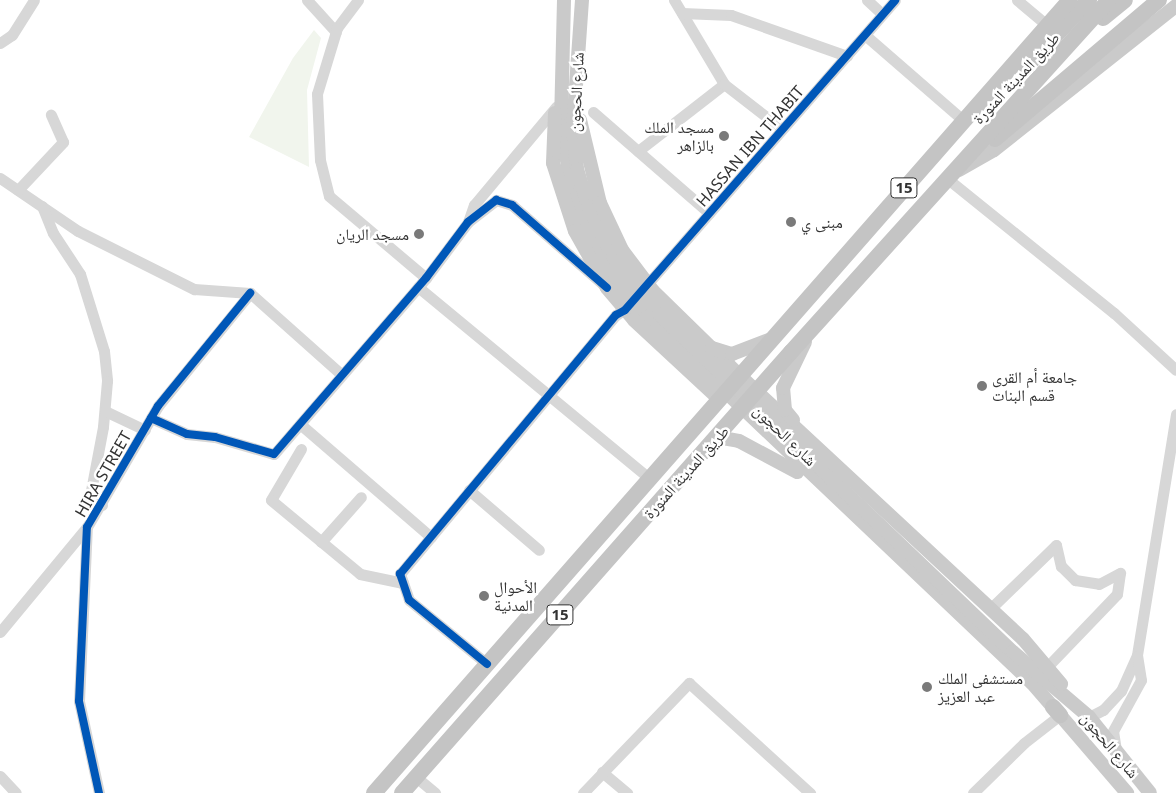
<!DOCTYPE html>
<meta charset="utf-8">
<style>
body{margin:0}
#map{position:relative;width:1176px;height:793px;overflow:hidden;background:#fff;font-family:"Noto Sans","Noto Naskh Arabic",sans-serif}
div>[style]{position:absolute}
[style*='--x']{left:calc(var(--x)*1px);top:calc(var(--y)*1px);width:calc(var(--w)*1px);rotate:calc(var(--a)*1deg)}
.green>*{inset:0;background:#f1f5ed}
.minor>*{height:11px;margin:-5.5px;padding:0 5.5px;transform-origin:5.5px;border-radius:5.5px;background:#d7d7d7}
.major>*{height:14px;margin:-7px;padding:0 7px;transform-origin:7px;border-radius:7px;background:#cacaca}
.highway>*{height:16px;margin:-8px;padding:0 8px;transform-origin:8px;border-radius:8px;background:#c4c4c4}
.cycleway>*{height:8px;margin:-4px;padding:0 4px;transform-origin:4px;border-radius:4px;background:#0057b8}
.dots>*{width:14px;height:14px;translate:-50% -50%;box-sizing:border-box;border:2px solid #fff;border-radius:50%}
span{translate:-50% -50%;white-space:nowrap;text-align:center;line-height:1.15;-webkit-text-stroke:5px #fff;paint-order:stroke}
.shield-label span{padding:1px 4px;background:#fff;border:1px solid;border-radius:4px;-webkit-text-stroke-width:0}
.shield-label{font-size:15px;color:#333;font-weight:700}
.street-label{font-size:16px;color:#333}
.poi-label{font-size:16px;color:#333}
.right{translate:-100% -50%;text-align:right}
.left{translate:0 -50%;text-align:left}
</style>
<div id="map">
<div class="green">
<i style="clip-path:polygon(314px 30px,321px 38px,307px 90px,309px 167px,249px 137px,293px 58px)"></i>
</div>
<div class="minor">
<i style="--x:307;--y:0;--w:43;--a:47.8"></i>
<i style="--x:358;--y:0;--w:35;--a:127"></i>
<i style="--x:337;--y:28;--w:69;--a:106.9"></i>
<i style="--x:317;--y:94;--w:66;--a:87.4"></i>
<i style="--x:320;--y:160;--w:37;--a:76"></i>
<i style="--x:329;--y:196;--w:127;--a:40.2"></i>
<i style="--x:674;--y:0;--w:98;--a:59.2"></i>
<i style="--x:867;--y:0;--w:21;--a:43"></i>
<i style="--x:1017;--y:0;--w:40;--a:40"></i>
<i style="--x:682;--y:13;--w:49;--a:2.3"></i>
<i style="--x:731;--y:15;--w:123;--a:19.5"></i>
<i style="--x:865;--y:35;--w:131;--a:41"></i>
<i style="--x:0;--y:43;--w:14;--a:-34"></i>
<i style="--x:12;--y:35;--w:41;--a:-57.8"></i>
<i style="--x:593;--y:112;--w:154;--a:41"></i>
<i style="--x:638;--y:151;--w:109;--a:-37.9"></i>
<i style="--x:724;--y:84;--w:73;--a:37.8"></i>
<i style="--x:0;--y:178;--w:94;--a:34.2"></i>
<i style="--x:78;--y:231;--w:130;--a:26.6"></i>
<i style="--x:194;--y:289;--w:56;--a:4.1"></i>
<i style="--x:250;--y:293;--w:123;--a:41.7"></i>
<i style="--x:949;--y:180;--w:212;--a:38.9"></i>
<i style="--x:1114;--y:313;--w:84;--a:42.6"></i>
<i style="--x:18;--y:190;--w:66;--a:-46.8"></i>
<i style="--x:63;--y:142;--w:30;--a:-114"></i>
<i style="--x:42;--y:206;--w:29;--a:68"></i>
<i style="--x:53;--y:233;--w:49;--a:56.6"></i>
<i style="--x:80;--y:274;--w:81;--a:72.7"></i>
<i style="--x:104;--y:351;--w:30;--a:84"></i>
<i style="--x:107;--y:381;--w:46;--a:95"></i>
<i style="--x:103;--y:427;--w:70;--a:100.7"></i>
<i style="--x:90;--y:496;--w:15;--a:37"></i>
<i style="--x:468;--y:222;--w:18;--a:-71"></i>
<i style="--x:474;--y:205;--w:128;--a:-50.1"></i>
<i style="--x:418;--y:287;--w:301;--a:39.6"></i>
<i style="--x:643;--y:289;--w:383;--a:-48.9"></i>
<i style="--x:105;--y:411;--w:44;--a:25.4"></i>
<i style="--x:151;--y:418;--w:39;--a:24"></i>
<i style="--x:187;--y:434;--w:28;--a:6"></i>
<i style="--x:215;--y:437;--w:61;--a:16.1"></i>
<i style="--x:274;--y:454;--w:233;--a:-49.2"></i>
<i style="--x:426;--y:278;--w:70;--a:-53.1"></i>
<i style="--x:468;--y:222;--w:36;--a:-38"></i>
<i style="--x:496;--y:200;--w:17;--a:17"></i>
<i style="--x:512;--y:205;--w:125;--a:41.1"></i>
<i style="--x:300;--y:424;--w:173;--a:40.8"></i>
<i style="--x:301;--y:449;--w:59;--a:120.5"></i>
<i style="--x:271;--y:500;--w:116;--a:39.7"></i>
<i style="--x:360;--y:574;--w:44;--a:11.8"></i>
<i style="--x:469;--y:490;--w:92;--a:40.6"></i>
<i style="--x:321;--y:542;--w:60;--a:-48.4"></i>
<i style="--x:1056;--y:545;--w:22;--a:77"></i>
<i style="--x:1061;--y:566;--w:20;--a:45"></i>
<i style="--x:1075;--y:580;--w:24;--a:9"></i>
<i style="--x:1099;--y:584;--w:24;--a:-28"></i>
<i style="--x:990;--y:609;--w:92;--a:-44.1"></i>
<i style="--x:0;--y:632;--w:136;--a:-50.4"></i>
<i style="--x:487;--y:664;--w:101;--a:-140.6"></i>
<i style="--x:409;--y:600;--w:28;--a:-109"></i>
<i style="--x:400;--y:574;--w:337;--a:-50.2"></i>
<i style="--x:616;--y:315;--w:17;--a:-36"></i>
<i style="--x:1047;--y:667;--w:101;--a:-46.2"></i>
<i style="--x:1117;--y:594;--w:21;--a:-82"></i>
<i style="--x:1089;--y:717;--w:16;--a:-27"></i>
<i style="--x:1103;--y:710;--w:26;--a:-47"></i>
<i style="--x:1121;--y:691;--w:39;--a:-66"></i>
<i style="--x:1137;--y:655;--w:244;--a:-80.8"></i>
<i style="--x:1116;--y:750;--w:19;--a:-99"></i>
<i style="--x:1113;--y:731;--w:58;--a:-61.2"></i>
<i style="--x:1141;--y:680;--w:24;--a:-99"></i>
<i style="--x:602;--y:772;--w:33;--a:40"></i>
<i style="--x:0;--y:776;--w:23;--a:47"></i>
<i style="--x:416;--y:777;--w:25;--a:40"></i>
<i style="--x:99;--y:793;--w:94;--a:-102.3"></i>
<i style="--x:79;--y:701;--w:174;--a:-87.4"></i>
<i style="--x:87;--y:527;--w:140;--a:-59.6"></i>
<i style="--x:158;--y:406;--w:146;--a:-50.8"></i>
<i style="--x:583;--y:793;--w:153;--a:-46.1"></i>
<i style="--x:689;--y:683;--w:164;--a:42.3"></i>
<i style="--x:973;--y:793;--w:71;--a:-44.4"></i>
<i style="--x:1024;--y:743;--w:46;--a:-37.9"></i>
</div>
<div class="major">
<i style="--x:564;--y:0;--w:126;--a:91.4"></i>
<i style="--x:561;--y:126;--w:70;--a:80.1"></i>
<i style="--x:573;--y:195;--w:69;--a:67.1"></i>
<i style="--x:600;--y:259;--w:75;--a:51"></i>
<i style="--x:647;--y:317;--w:531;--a:43.55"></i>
<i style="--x:1032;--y:683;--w:32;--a:49"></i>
<i style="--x:582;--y:0;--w:128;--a:94"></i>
<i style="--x:573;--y:128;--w:41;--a:84.4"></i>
<i style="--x:577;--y:169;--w:39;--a:73"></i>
<i style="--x:588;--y:206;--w:57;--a:63.9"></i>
<i style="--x:613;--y:257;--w:73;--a:51.1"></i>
<i style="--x:659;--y:314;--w:489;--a:43.7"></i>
<i style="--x:1013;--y:652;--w:100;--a:40.5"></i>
<i style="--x:1089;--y:717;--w:97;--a:51.2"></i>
<i style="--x:555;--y:113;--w:50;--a:92.3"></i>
<i style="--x:553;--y:163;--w:71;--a:72.1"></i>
<i style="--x:575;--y:231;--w:65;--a:60.7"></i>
<i style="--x:607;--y:288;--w:42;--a:49.8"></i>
<i style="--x:634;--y:320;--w:117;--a:42.9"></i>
<i style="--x:580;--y:120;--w:85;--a:76.5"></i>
<i style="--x:600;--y:203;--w:52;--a:64.9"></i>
<i style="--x:622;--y:250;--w:51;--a:52.9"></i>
<i style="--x:653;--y:291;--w:122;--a:44.3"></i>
<i style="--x:740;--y:376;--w:386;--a:42.9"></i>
<i style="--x:1023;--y:639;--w:59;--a:49.8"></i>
<i style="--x:959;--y:170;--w:40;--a:-29.7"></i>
<i style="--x:994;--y:150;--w:232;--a:-38.4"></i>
<i style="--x:712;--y:348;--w:21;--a:17"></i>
<i style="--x:732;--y:354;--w:40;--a:-21"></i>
<i style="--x:793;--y:420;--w:13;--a:-129"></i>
<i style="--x:785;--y:410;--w:22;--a:-95"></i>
<i style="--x:783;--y:388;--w:51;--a:-64.4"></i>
<i style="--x:717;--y:437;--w:22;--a:10"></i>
<i style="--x:739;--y:441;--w:66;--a:28.1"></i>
<i style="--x:1060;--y:715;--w:103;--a:49.3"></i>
</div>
<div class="highway">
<i style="--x:1103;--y:18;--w:28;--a:-39"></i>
<i style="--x:1024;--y:69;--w:95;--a:-46.7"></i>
<i style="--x:995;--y:139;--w:215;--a:-40.3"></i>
<i style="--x:1053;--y:707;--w:11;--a:49"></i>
<i style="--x:374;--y:793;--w:1055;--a:-48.73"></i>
<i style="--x:402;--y:793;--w:588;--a:-48.58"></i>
<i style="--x:791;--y:352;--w:474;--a:-47.9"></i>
</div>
<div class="cycleway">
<i style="--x:151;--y:418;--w:39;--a:24"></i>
<i style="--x:187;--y:434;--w:28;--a:6"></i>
<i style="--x:215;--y:437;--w:61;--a:16.1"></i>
<i style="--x:274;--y:454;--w:233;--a:-49.2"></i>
<i style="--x:426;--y:278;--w:70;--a:-53.1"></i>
<i style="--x:468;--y:222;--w:36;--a:-38"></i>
<i style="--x:496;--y:200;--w:17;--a:17"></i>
<i style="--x:512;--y:205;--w:126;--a:41.1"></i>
<i style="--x:487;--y:664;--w:101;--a:-140.6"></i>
<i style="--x:409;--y:600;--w:28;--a:-109"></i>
<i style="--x:400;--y:574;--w:337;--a:-50.2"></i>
<i style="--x:616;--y:315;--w:10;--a:-29"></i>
<i style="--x:625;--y:310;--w:411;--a:-48.9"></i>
<i style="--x:99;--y:793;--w:94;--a:-102.3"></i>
<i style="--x:79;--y:701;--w:174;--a:-87.4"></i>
<i style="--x:87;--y:527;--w:140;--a:-59.6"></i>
<i style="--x:158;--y:406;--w:146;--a:-50.8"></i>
</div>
<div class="dots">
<i style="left:724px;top:136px;background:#7a7a7a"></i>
<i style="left:791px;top:222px;background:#7a7a7a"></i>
<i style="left:419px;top:234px;background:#7a7a7a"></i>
<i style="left:982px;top:386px;background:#7a7a7a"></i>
<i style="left:484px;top:596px;background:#7a7a7a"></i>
<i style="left:927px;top:687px;background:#7a7a7a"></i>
</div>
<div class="shield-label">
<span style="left:904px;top:188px">15</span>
<span style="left:560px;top:615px">15</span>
</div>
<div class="street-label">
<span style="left:1016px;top:78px;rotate:-47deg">طريق المدينة المنورة</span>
<span style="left:576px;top:92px;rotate:-87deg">شارع الحجون</span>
<span style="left:750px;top:146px;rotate:-49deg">HASSAN IBN THABIT</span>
<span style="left:785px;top:435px;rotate:44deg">شارع الحجون</span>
<span style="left:686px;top:472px;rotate:-48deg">طريق المدينة المنورة</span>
<span style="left:103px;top:474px;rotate:-60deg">HIRA STREET</span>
<span style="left:1110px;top:745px;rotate:50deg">شارع الحجون</span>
</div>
<div class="poi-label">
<span class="right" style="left:714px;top:136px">مسجد الملك<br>بالزاهر</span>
<span class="left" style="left:801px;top:222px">مبنى ي</span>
<span class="right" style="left:409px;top:234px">مسجد الريان</span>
<span class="left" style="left:992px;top:386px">جامعة أم القرى<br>قسم البنات</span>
<span class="left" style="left:494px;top:596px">الأحوال<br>المدنية</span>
<span class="left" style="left:938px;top:687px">مستشفى الملك<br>عبد العزيز</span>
</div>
</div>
